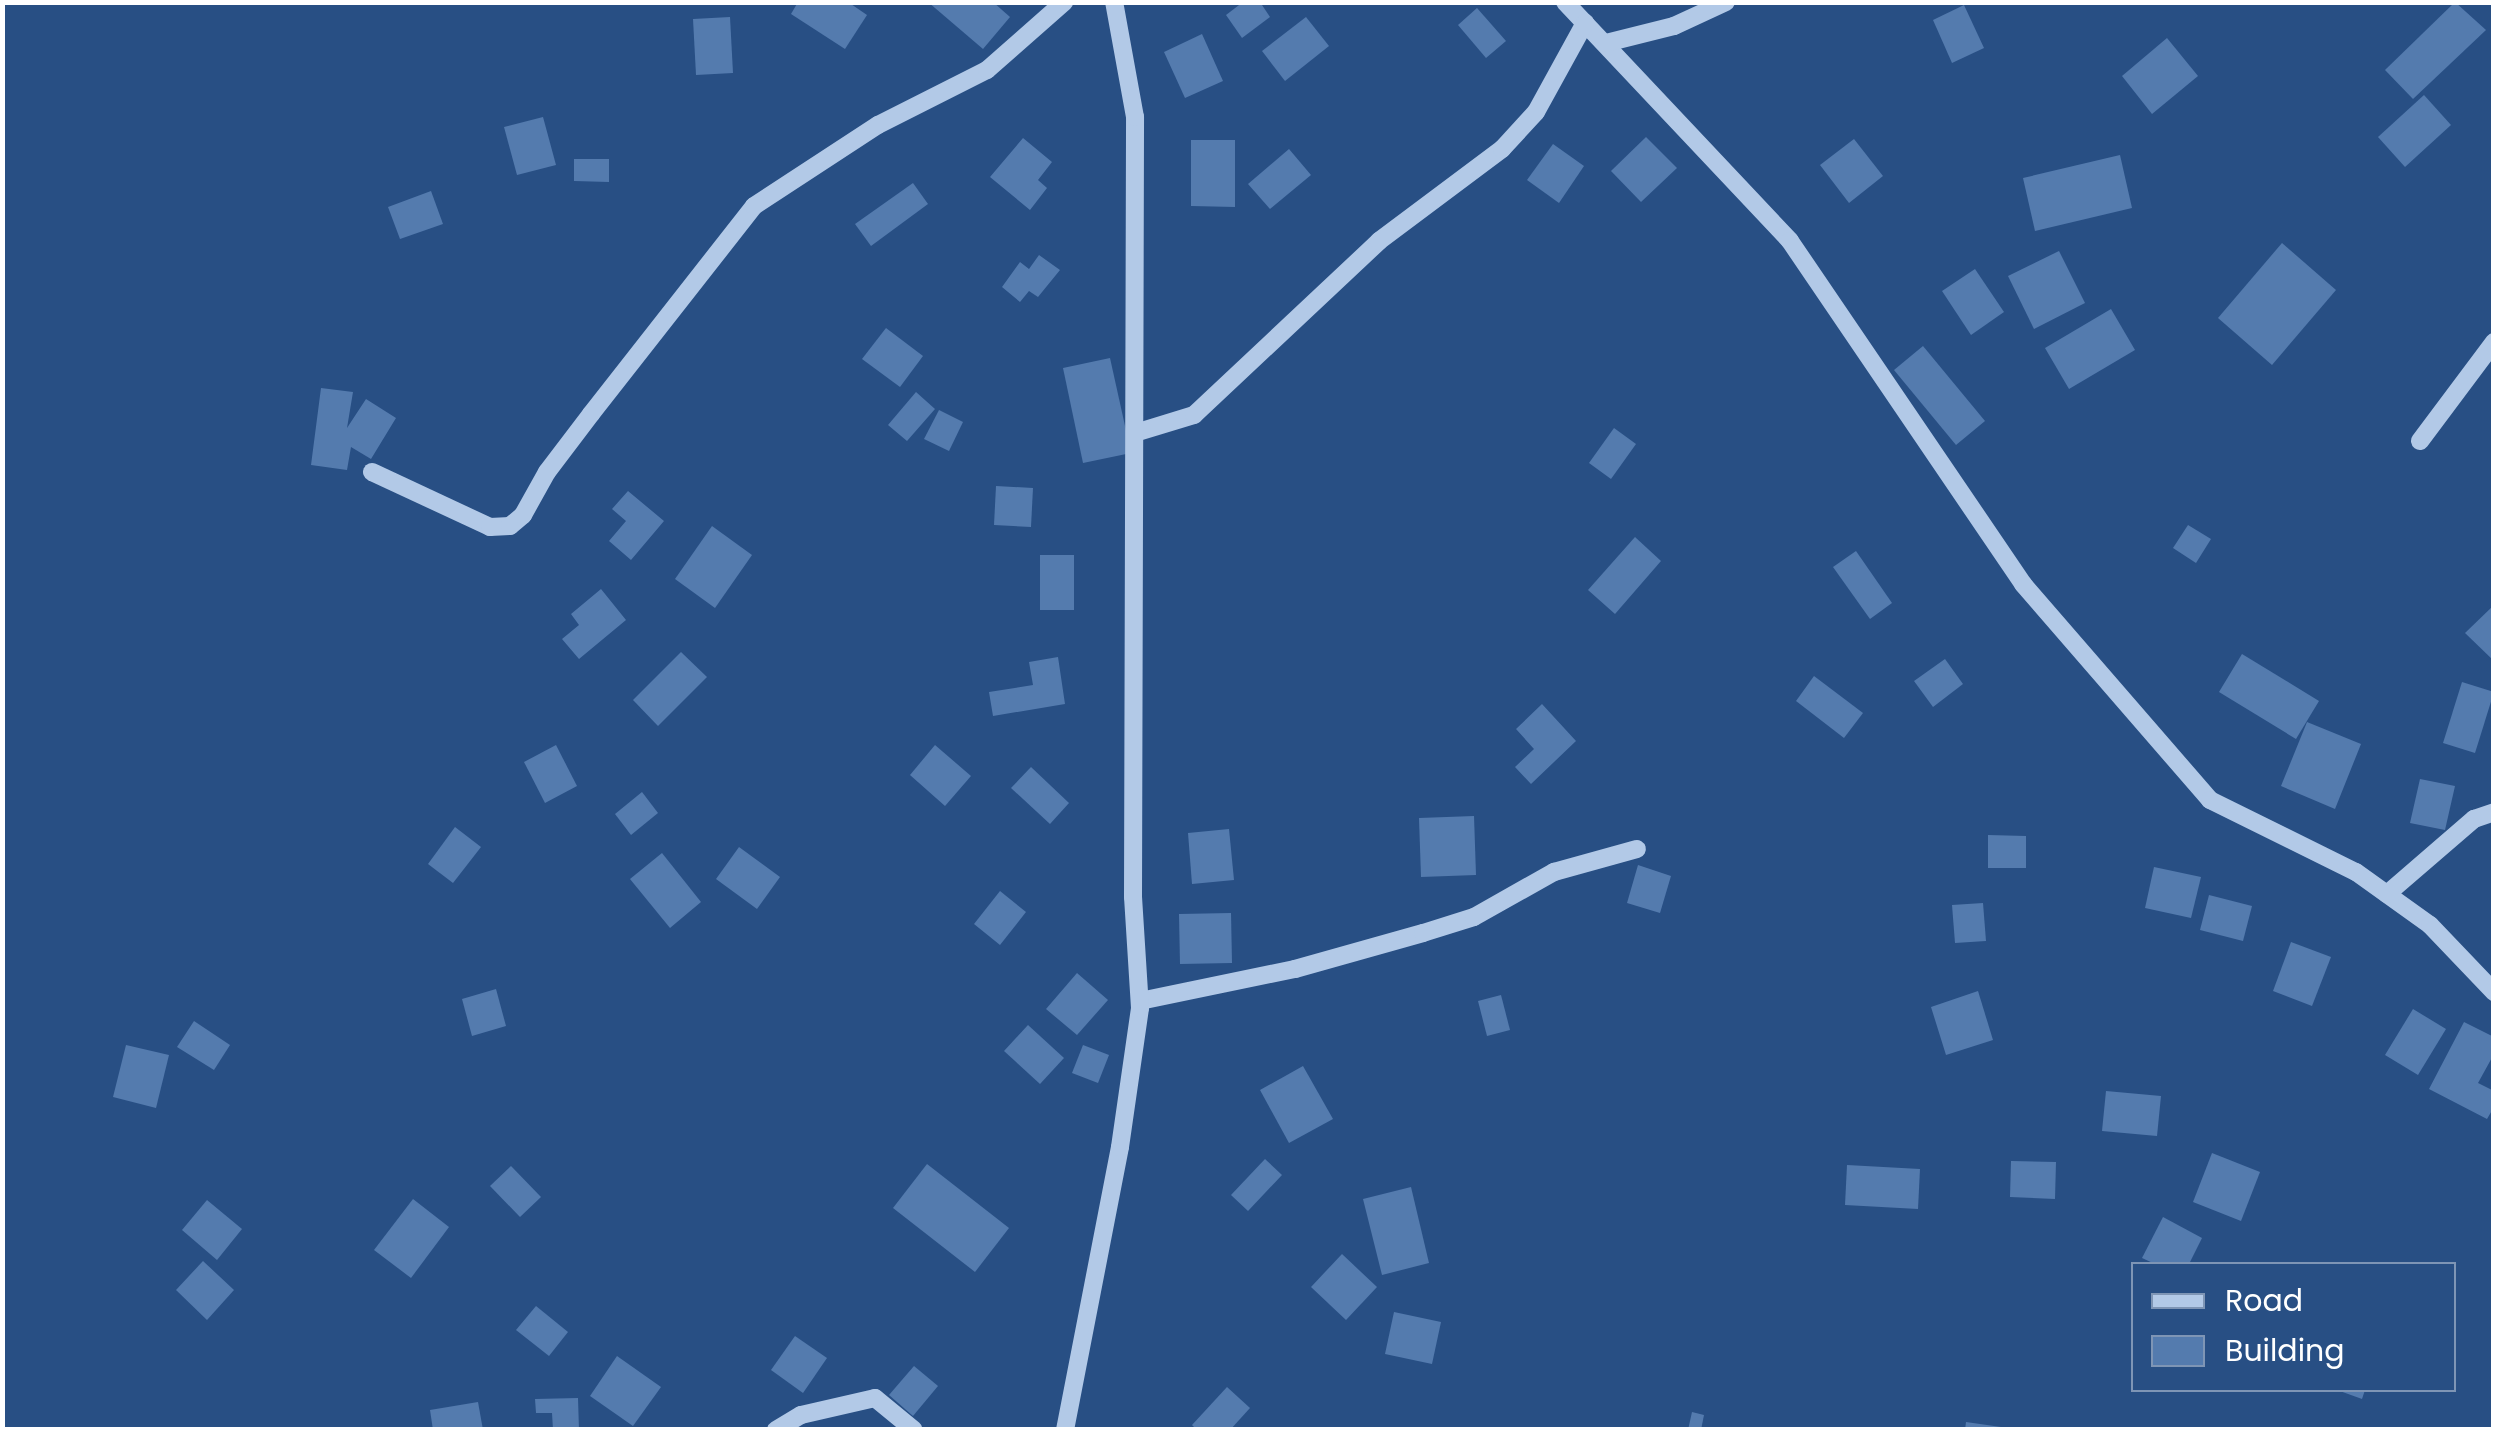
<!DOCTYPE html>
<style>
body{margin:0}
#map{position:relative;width:2496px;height:1432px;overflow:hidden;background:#284f84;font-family:Poppins,sans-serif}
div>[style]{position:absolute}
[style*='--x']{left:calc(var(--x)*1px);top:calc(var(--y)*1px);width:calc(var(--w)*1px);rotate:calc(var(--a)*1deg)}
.building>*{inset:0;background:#547bae}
.minor>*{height:18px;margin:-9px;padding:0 9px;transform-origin:9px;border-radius:9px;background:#b2c9e7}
span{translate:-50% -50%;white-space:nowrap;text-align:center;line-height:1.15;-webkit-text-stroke:8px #284f84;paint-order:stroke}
.frame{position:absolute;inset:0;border:5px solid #fff;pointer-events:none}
.legend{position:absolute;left:2131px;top:1262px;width:325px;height:130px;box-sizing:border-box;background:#284f84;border:2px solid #7e95b5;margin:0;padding:12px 18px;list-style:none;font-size:30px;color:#fff}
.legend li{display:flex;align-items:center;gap:20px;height:50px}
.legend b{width:50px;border:2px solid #7e95b5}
</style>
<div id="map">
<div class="building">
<i style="clip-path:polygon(798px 2px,848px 2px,867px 15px,845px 49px,791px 14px)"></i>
<i style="clip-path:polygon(928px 2px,993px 2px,1010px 17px,983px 49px)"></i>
<i style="clip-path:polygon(1243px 2px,1260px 2px,1270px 17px,1242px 38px,1226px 15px)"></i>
<i style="clip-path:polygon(2455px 2px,2486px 30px,2413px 99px,2385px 70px)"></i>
<i style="clip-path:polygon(1964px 5px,1984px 48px,1952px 63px,1933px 20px)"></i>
<i style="clip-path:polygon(1477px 8px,1506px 41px,1486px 58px,1458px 25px)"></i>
<i style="clip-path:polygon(730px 17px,733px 73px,696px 75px,693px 19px)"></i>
<i style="clip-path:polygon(1306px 17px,1329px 46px,1285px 81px,1262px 51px)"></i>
<i style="clip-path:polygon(1202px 34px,1223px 81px,1185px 98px,1164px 52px)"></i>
<i style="clip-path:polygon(2167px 38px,2198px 76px,2152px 114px,2122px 76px)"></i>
<i style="clip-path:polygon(2424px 95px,2451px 125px,2405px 167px,2378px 137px)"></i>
<i style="clip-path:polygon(543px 117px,556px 165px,517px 175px,504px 127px)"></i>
<i style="clip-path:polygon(1646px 137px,1677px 168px,1641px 202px,1611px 171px)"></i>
<i style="clip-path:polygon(1023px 138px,1052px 162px,1038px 180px,1047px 188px,1030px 210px,990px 177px)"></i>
<i style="clip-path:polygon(1854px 139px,1883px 176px,1849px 203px,1820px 165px)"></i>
<i style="clip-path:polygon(1191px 140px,1235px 140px,1235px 207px,1191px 206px)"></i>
<i style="clip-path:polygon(1553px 144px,1584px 166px,1559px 203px,1527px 180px)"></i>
<i style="clip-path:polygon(1289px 149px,1311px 175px,1270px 209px,1248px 184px)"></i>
<i style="clip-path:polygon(2120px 155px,2132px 208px,2035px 231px,2023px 178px)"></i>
<i style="clip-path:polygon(574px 159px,609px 159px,609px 182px,574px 181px)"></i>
<i style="clip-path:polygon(913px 183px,928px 204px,871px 246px,855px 224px)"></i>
<i style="clip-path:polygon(431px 191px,443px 224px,400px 239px,388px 207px)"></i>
<i style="clip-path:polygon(2282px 243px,2336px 290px,2272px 365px,2218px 318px)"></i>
<i style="clip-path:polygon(2059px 251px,2085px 303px,2034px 329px,2008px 276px)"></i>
<i style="clip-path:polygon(1039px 255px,1060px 270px,1038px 297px,1029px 291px,1020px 302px,1002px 287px,1020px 262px,1029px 269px)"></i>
<i style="clip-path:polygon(1975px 269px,2004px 312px,1971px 335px,1942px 291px)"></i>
<i style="clip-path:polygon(2111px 309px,2135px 350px,2069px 389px,2045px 348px)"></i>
<i style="clip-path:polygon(886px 328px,923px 356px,900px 387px,862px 359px)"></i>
<i style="clip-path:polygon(1923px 346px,1985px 421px,1956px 445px,1894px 370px)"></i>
<i style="clip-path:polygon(1110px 358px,1131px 453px,1083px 463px,1063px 368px)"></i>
<i style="clip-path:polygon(321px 388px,353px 392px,347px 428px,366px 399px,396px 418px,371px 459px,351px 447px,347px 470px,311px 465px)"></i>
<i style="clip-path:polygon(916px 392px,935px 409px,907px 441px,888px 425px)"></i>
<i style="clip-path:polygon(939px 410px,963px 422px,949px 451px,924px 439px)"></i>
<i style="clip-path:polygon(1614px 428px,1636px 444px,1611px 479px,1589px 463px)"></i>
<i style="clip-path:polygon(996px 486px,1033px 488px,1031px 527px,994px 525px)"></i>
<i style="clip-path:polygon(628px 491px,664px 521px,631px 560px,609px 541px,626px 521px,612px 509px)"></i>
<i style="clip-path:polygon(2188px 525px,2211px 539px,2196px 563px,2173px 548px)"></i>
<i style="clip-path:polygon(712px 526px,752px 555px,715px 608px,675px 579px)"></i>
<i style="clip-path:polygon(1635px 537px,1661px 561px,1615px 614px,1588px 590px)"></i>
<i style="clip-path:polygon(1856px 551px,1892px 603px,1870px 619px,1833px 567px)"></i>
<i style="clip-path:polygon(1040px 555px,1074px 555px,1074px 610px,1040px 610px)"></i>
<i style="clip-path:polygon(601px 589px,626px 620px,579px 659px,562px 639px,579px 625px,571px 614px)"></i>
<i style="clip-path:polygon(2494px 605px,2494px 661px,2465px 633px)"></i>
<i style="clip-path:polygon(681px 652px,707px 677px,658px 726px,633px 700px)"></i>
<i style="clip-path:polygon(2242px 654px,2319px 701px,2296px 739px,2219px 692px)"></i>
<i style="clip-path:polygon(1058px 657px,1065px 704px,993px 716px,989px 692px,1033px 685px,1029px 662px)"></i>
<i style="clip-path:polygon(1945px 659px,1963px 684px,1933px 707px,1914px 681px)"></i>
<i style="clip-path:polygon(1814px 676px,1863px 713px,1844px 738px,1796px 701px)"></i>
<i style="clip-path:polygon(2462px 682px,2494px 692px,2475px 753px,2443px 743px)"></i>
<i style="clip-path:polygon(1542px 704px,1576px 741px,1531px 784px,1515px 767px,1534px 749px,1516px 729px)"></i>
<i style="clip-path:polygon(2307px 722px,2361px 744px,2335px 809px,2281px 786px)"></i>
<i style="clip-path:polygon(556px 745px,577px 786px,545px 803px,524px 762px)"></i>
<i style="clip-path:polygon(935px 745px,971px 776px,945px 806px,910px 775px)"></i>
<i style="clip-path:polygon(1031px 767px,1069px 803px,1050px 824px,1011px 788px)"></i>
<i style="clip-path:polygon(2420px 779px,2455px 786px,2445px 830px,2410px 823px)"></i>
<i style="clip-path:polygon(642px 792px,658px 813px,631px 835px,615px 814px)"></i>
<i style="clip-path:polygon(1474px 816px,1476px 875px,1421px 877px,1419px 818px)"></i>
<i style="clip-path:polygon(455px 827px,481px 847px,453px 883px,428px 864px)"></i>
<i style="clip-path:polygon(1229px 829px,1234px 880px,1192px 884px,1188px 833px)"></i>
<i style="clip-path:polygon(1988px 835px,2026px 836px,2026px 868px,1988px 868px)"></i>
<i style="clip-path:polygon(739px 847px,780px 877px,757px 909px,716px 879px)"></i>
<i style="clip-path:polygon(662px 853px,701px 902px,670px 928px,630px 879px)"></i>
<i style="clip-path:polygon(1638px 865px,1671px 876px,1660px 913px,1627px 903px)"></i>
<i style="clip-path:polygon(2154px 867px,2201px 877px,2191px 918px,2145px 908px)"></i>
<i style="clip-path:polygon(1000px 891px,1026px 912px,1000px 945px,974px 924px)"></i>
<i style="clip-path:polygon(2209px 895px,2252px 906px,2243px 941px,2200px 930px)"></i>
<i style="clip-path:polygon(1983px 903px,1986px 941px,1955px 943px,1952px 905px)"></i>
<i style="clip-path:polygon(1231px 913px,1232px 963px,1180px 964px,1179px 914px)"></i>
<i style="clip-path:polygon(2291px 942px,2331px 957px,2312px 1006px,2273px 991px)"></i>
<i style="clip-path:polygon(1077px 973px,1108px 1000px,1077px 1035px,1046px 1009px)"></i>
<i style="clip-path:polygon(496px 989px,506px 1026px,472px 1036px,462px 999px)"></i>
<i style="clip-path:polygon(1978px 991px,1993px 1040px,1946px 1055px,1931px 1007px)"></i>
<i style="clip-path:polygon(1501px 995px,1510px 1030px,1487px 1036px,1478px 1001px)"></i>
<i style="clip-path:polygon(2413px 1009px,2446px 1029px,2418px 1075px,2385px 1055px)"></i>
<i style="clip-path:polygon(194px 1021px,230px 1045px,214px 1070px,177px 1047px)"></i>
<i style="clip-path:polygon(2464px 1022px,2494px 1037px,2494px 1054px,2478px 1083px,2494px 1091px,2494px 1107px,2487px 1119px,2429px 1089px)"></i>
<i style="clip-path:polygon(1028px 1025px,1064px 1058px,1040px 1084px,1004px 1051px)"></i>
<i style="clip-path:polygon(126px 1045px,169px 1055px,156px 1108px,113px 1097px)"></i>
<i style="clip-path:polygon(1083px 1045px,1109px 1055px,1098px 1083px,1072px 1073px)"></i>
<i style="clip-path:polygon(1303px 1066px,1333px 1119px,1289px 1143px,1260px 1090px)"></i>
<i style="clip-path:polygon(2106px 1091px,2161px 1096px,2157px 1136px,2102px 1131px)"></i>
<i style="clip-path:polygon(2212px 1153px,2260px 1172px,2241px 1221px,2193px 1202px)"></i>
<i style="clip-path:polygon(1265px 1159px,1282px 1175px,1248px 1211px,1231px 1195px)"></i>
<i style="clip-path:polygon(2011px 1161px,2056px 1162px,2055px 1199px,2010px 1197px)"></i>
<i style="clip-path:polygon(927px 1164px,1009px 1228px,975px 1272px,893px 1208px)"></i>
<i style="clip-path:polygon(1847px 1165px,1920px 1169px,1918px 1209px,1845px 1205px)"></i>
<i style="clip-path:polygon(511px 1166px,541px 1197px,520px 1217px,490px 1186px)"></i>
<i style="clip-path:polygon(1411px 1187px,1429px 1263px,1382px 1275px,1363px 1199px)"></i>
<i style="clip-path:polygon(413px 1199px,449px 1227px,411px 1278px,374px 1250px)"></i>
<i style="clip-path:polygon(207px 1200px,242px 1229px,217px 1260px,182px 1230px)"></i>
<i style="clip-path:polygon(2163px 1217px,2202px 1238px,2189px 1264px,2155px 1264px,2142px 1258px)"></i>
<i style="clip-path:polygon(1342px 1254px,1377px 1287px,1346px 1320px,1311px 1287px)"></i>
<i style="clip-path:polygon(203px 1261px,234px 1290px,207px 1320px,176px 1290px)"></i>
<i style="clip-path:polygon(536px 1306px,568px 1332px,549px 1356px,516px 1330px)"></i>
<i style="clip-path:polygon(1394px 1312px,1441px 1322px,1432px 1364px,1385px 1354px)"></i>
<i style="clip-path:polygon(795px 1336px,827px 1358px,803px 1393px,771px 1370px)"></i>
<i style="clip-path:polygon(617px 1356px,661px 1387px,633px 1426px,590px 1396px)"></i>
<i style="clip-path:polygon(914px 1366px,938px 1386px,913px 1416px,889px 1395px)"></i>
<i style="clip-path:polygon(1227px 1387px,1250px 1408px,1230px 1430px,1197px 1430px,1192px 1425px)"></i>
<i style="clip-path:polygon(2337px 1390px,2365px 1390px,2362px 1399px)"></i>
<i style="clip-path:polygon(578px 1398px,579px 1430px,553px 1430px,552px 1413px,536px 1413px,535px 1399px)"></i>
<i style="clip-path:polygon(478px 1402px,483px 1430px,433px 1430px,430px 1410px)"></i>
<i style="clip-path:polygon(1692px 1412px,1704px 1415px,1701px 1430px,1688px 1430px)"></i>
<i style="clip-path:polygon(1966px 1422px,2001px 1427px,2000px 1430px,1965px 1430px)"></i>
</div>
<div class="minor">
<i style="--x:1565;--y:2;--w:328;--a:46.7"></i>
<i style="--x:1790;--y:241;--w:415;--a:55.8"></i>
<i style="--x:2023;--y:584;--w:286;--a:49.1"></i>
<i style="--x:2210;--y:800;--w:163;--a:26.3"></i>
<i style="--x:2356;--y:872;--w:91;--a:35.6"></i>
<i style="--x:2430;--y:925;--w:93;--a:46.3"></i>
<i style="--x:1606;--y:43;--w:70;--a:-14"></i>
<i style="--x:1674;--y:26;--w:57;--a:-24.8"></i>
<i style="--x:1135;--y:433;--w:62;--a:-17"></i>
<i style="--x:1194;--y:415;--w:254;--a:-43.2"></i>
<i style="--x:1379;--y:241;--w:154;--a:-36.8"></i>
<i style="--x:1502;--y:149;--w:50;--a:-47.4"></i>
<i style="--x:1536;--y:112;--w:102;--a:-61.2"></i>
<i style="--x:2420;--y:441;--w:124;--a:-53.2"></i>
<i style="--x:372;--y:472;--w:130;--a:25"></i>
<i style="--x:490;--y:527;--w:20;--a:-3"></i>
<i style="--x:510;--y:526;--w:17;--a:-40"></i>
<i style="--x:523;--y:515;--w:49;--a:-60.8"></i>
<i style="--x:547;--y:472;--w:73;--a:-52.8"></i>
<i style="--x:591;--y:414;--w:264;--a:-51.9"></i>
<i style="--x:754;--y:206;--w:148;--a:-33.2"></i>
<i style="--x:878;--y:125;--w:122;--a:-26.8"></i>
<i style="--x:987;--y:70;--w:103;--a:-41.4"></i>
<i style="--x:2387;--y:894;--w:115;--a:-40.8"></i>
<i style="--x:2474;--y:819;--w:21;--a:-19"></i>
<i style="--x:1140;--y:1001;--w:158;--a:-11.7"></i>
<i style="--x:1295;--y:969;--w:133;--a:-15.7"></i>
<i style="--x:1423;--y:933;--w:53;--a:-17.4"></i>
<i style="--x:1474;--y:917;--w:92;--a:-29.4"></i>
<i style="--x:1554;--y:872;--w:86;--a:-15.5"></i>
<i style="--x:776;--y:1430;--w:29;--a:-31"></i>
<i style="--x:801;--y:1415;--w:76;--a:-12.9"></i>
<i style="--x:875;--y:1398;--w:50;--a:39.4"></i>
<i style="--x:1065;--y:1430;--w:288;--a:-79"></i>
<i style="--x:1120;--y:1147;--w:140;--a:-81.8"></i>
<i style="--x:1140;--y:1008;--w:111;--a:-93.6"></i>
<i style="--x:1133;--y:897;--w:780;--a:-89.85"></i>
<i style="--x:1135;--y:117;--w:117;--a:-100.3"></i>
</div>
<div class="frame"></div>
<ul class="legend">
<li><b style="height:12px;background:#b2c9e7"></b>Road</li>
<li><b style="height:28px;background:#547bae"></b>Building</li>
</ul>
</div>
